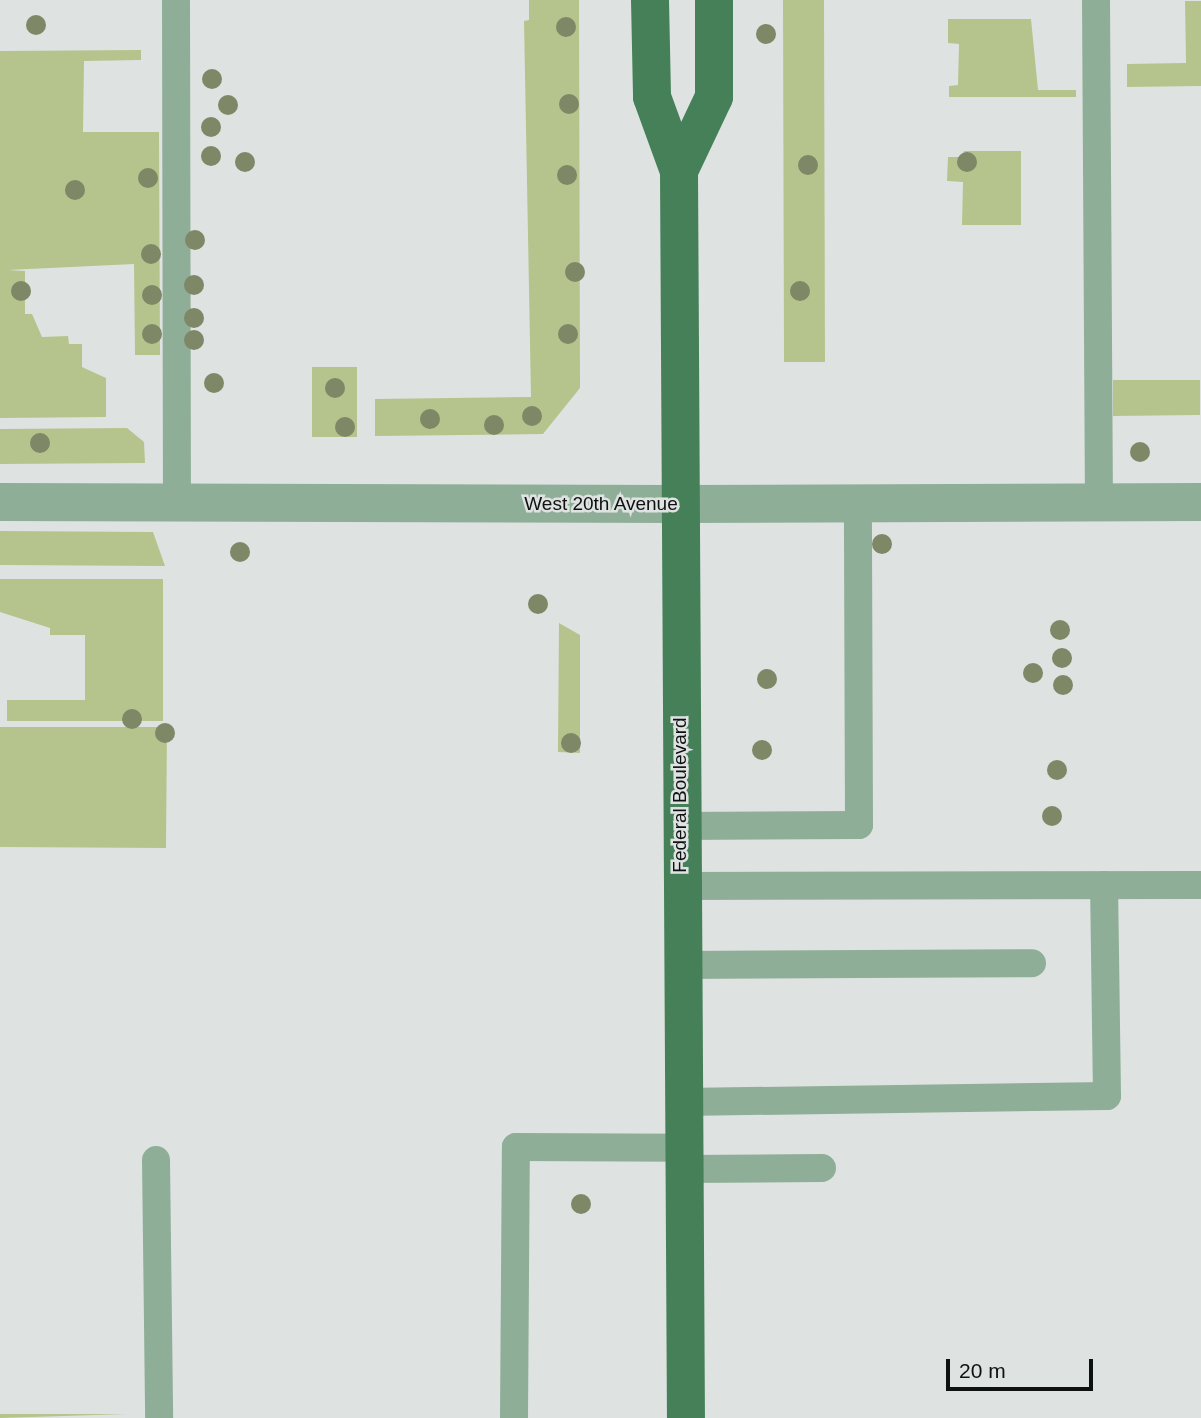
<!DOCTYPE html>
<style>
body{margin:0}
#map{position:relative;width:1201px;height:1418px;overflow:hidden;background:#dee3e2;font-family:Arial,sans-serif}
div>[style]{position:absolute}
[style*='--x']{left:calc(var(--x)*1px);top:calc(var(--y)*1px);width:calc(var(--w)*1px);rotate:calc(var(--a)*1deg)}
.green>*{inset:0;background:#b5c48c}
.service>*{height:28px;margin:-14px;padding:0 14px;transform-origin:14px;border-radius:14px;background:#8fae97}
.minor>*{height:38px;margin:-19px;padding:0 19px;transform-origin:19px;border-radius:19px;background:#8fae97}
.tertiary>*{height:38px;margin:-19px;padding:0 19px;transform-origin:19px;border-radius:19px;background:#8fae97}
.primary>*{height:38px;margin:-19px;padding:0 19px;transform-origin:19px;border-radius:19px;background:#468059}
.trees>*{width:20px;height:20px;margin:-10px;border-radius:50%;background:#7e8766}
span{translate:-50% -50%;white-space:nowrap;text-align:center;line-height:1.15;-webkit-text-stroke:5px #dee3e2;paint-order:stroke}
.street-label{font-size:19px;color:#0f1111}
.scale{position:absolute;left:946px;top:1359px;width:147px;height:32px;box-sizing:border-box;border:4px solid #0f1111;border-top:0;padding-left:9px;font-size:21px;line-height:24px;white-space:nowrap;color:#0f1111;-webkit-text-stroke:5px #dee3e2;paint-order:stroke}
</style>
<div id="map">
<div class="green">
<i style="clip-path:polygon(529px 0,579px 0,580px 388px,543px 434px,375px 436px,375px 399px,531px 397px,524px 21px,529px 20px)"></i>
<i style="clip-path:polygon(783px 0,824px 0,825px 362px,784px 362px)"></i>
<i style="clip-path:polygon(1185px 1px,1201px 1px,1201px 86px,1127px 87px,1127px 64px,1186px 63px)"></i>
<i style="clip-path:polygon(948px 19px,1031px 19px,1038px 90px,1076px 90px,1076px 97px,949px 97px,949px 86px,958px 85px,959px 44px,948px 43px)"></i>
<i style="clip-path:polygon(141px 50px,141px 60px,84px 61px,83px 132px,159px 132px,160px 355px,135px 355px,134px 264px,8px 270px,25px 271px,25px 314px,32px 314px,42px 337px,68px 336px,69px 344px,82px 344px,82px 367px,106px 378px,106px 417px,0 418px,0 51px)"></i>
<i style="clip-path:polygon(964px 151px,1021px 151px,1021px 225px,962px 225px,963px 182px,947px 181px,948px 157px,964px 157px)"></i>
<i style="clip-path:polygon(312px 367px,357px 367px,357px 437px,312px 437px)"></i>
<i style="clip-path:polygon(1113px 380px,1200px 380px,1200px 415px,1113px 416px)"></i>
<i style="clip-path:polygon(127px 428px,144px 442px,145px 463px,0 464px,0 429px)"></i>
<i style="clip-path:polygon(0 531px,153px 532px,165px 566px,0 565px)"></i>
<i style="clip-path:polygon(0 579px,163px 579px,163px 721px,7px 721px,7px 700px,85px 700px,85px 635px,50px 635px,50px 628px,0 612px)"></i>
<i style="clip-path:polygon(559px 623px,580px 635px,580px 753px,558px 752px)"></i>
<i style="clip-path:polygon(0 727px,167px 727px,166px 848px,0 847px)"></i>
<i style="clip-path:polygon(0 1414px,127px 1414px,0 1418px)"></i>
</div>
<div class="service">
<i style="--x:176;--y:0;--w:503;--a:89.89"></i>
<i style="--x:1096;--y:0;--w:503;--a:89.66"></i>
<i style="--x:680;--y:826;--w:179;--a:-0.3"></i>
<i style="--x:859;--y:825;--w:321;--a:-90.2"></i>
<i style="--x:681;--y:886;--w:520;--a:-0.11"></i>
<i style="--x:681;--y:965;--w:351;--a:-0.3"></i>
<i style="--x:683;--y:1102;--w:424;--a:-0.8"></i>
<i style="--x:1107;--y:1096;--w:211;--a:-90.8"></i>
<i style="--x:156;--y:1160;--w:258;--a:89.3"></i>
<i style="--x:684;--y:1169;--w:138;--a:-0.4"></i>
<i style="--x:514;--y:1418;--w:271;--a:-89.6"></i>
<i style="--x:516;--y:1147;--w:167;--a:0.3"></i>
</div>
<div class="minor">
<i style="--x:0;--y:502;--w:679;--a:0.17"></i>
</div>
<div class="tertiary">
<i style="--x:679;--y:504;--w:522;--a:-0.22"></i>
</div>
<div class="primary">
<i style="--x:650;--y:0;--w:97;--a:88.8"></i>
<i style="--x:652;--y:97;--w:79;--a:70"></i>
<i style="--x:679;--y:171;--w:1247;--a:89.68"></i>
<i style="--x:679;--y:171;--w:82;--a:-64.7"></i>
<i style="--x:714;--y:97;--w:97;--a:-90"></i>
</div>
<div class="trees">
<i style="left:36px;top:25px"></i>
<i style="left:566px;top:27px"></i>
<i style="left:766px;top:34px"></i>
<i style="left:212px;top:79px"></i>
<i style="left:569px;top:104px"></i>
<i style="left:228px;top:105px"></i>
<i style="left:211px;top:127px"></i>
<i style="left:211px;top:156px"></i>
<i style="left:245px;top:162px"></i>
<i style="left:967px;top:162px"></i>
<i style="left:808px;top:165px"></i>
<i style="left:567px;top:175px"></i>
<i style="left:148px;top:178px"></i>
<i style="left:75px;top:190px"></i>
<i style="left:195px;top:240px"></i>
<i style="left:151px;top:254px"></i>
<i style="left:575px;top:272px"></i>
<i style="left:194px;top:285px"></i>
<i style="left:21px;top:291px"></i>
<i style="left:800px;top:291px"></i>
<i style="left:152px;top:295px"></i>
<i style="left:194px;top:318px"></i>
<i style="left:152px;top:334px"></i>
<i style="left:568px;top:334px"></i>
<i style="left:194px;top:340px"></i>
<i style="left:214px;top:383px"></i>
<i style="left:335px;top:388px"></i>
<i style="left:532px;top:416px"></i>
<i style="left:430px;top:419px"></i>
<i style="left:494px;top:425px"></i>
<i style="left:345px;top:427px"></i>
<i style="left:40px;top:443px"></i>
<i style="left:1140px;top:452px"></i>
<i style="left:882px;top:544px"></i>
<i style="left:240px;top:552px"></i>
<i style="left:538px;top:604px"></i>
<i style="left:1060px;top:630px"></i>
<i style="left:1062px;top:658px"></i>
<i style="left:1033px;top:673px"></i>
<i style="left:767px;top:679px"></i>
<i style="left:1063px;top:685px"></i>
<i style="left:132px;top:719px"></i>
<i style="left:165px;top:733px"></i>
<i style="left:571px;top:743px"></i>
<i style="left:762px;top:750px"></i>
<i style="left:1057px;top:770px"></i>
<i style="left:1052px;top:816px"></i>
<i style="left:581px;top:1204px"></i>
</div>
<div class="street-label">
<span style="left:601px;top:504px">West 20th Avenue</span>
<span style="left:680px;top:795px;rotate:-90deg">Federal Boulevard</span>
</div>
<div class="scale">20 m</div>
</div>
